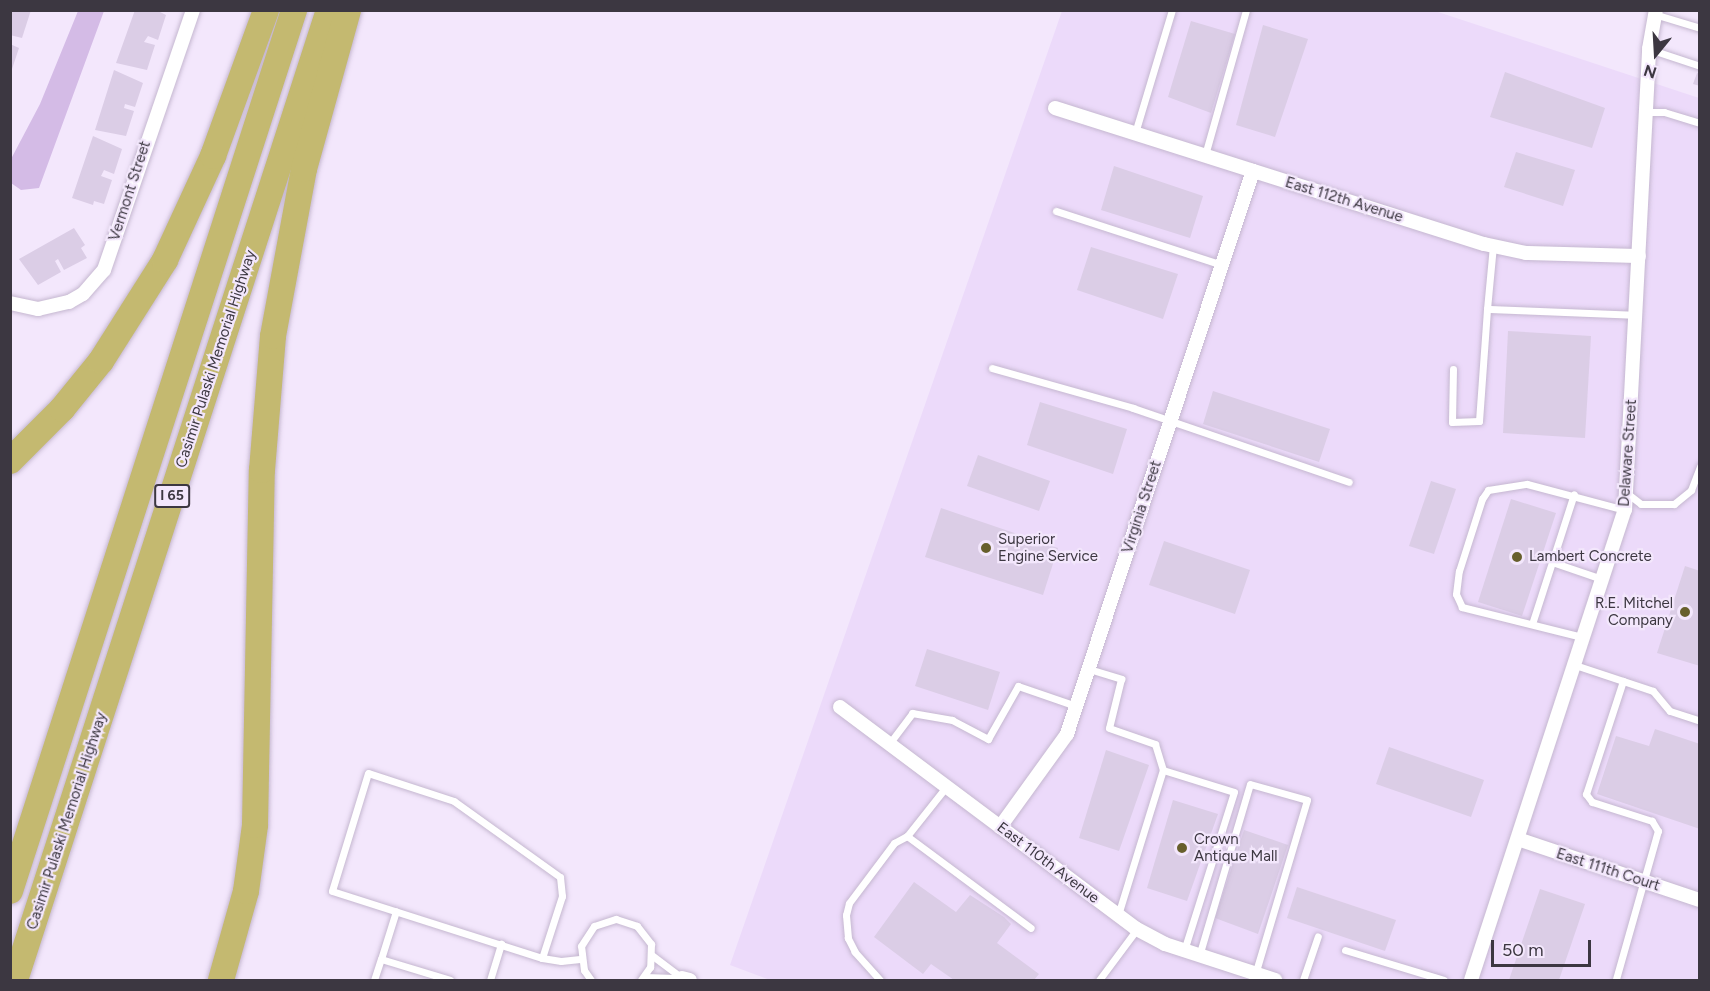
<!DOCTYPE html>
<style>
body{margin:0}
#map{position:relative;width:1710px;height:991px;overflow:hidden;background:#f3e7fc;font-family:Figtree,sans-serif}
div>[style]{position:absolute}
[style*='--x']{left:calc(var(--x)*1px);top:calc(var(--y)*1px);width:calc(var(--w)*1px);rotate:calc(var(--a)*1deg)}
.built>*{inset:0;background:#ecdafa}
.water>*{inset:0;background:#d4bbe6}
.building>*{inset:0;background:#dbcde6}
.roads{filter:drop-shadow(0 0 2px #c5b7d0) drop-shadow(0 0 2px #c5b7d0)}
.service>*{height:7px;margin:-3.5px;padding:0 3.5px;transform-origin:3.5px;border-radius:3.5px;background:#fff}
.minor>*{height:14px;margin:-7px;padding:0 7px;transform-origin:7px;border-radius:7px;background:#fff}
.motorway>*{height:26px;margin:-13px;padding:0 13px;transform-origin:13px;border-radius:13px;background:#c4b970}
.dots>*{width:16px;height:16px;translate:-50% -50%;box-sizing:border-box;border:3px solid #f3e7fc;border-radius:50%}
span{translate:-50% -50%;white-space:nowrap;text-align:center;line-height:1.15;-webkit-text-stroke:4.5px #f3e7fc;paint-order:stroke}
.shield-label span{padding:2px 4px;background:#f3e7fc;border:2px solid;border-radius:4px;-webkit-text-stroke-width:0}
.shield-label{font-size:14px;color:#3c3741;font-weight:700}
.street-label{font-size:15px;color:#3c3741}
.poi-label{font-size:15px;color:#3c3741}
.left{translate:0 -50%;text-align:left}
.right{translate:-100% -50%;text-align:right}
.frame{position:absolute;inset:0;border:12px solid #3c3741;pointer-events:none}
.north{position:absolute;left:1626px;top:24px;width:60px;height:60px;-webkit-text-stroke:4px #f3e7fc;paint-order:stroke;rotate:198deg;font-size:16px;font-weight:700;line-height:24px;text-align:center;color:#3c3741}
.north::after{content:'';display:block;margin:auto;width:21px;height:27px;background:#3c3741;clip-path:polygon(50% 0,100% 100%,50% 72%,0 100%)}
.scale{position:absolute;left:1491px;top:940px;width:100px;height:27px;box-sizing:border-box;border:3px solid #3c3741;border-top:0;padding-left:8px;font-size:18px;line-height:21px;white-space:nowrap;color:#3c3741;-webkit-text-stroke:4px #f3e7fc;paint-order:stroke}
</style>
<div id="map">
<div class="built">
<i style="clip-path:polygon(1062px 11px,1435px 11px,1699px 98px,1699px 980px,770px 980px,730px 965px)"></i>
</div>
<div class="water">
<i style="clip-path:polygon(78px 11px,104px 11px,39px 188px,21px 190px,11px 183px,11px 159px,40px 104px)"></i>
</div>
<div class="building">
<i style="clip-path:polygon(10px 10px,31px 10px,22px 38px,10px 35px)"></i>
<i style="clip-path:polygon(135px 10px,156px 10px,166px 15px,158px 40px,148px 36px,144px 42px,155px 45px,147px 70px,116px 63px)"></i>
<i style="clip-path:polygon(1191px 21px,1235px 34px,1211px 113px,1168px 97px)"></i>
<i style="clip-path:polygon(1263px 25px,1308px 39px,1275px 137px,1236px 125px)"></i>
<i style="clip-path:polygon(10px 44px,19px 48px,11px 72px,10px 72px)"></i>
<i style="clip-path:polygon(114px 70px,143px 83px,135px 107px,125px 104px,124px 108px,134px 111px,126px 136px,95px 130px)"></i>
<i style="clip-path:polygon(1505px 72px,1605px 108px,1592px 148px,1490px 117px)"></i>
<i style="clip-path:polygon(1697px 73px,1700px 74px,1700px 86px,1693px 84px)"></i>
<i style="clip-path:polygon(93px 136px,122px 149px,114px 174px,104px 170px,101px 176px,112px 180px,104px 204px,94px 201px,93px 205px,72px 198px)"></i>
<i style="clip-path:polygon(1516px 152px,1575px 170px,1563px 206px,1504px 187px)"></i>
<i style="clip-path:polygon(1114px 166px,1203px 196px,1190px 238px,1101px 210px)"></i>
<i style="clip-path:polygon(74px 228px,85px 245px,81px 248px,87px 258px,64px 270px,58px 259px,55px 261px,61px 272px,38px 285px,19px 259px)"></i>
<i style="clip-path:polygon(1091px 247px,1178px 274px,1163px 319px,1077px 290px)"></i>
<i style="clip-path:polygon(1508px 331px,1591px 336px,1585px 438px,1503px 433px)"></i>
<i style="clip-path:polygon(1213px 391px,1330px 429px,1319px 462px,1203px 424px)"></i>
<i style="clip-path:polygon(1040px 402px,1127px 429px,1113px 474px,1027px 445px)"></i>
<i style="clip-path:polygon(978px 455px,1050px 481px,1039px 511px,967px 486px)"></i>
<i style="clip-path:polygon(1431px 481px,1456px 489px,1434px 554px,1409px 546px)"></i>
<i style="clip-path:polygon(1511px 499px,1556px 513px,1522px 616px,1478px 602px)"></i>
<i style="clip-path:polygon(941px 508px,1058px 548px,1043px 595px,925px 557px)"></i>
<i style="clip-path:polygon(1164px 541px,1250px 570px,1235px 614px,1149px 585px)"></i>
<i style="clip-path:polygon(1685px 566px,1700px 571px,1700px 666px,1657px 653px)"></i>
<i style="clip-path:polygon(927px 649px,1000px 672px,988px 710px,915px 686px)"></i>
<i style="clip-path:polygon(1655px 729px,1700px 744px,1700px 829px,1597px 794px,1616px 736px,1649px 746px)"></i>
<i style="clip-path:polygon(1389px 747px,1484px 780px,1471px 817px,1376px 784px)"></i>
<i style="clip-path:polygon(1106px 750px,1149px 765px,1119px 851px,1079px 838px)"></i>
<i style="clip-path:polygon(1173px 800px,1218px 814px,1187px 901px,1147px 888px)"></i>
<i style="clip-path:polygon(1244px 830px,1288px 845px,1258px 934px,1215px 918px)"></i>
<i style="clip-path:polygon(914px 882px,956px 912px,970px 895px,1004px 917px,1011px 924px,997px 943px,1039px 974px,1034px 980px,954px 980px,931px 964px,923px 974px,874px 937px)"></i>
<i style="clip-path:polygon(1297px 887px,1396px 920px,1385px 951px,1287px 918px)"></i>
<i style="clip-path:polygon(1540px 889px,1585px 904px,1559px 980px,1509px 980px)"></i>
</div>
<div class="roads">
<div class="service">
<i style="--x:1654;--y:14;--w:48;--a:16.9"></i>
<i style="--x:1649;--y:49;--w:54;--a:18.4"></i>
<i style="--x:1646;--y:112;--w:18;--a:0"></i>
<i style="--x:1664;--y:112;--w:38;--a:17"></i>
<i style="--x:1135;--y:133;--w:128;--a:-73.3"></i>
<i style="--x:1205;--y:155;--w:151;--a:-74.2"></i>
<i style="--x:1056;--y:211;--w:175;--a:18"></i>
<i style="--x:1487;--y:309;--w:63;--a:-84.6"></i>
<i style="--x:992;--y:368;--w:147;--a:15.8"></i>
<i style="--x:1133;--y:408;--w:228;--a:18.9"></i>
<i style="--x:1453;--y:369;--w:53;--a:91.1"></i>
<i style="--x:1452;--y:422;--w:27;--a:-2"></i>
<i style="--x:1479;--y:421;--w:112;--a:-85.9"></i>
<i style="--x:1487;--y:309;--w:149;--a:2.3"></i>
<i style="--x:1628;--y:494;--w:16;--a:38"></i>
<i style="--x:1641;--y:504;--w:33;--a:0"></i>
<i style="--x:1674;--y:504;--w:22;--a:-39"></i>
<i style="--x:1691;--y:490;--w:26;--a:-69"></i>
<i style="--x:1552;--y:562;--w:71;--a:-72.1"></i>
<i style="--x:1532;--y:624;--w:65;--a:-72.1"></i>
<i style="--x:1552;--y:562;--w:53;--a:18.8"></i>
<i style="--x:1582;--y:637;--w:124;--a:-166"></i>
<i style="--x:1462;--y:607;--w:14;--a:-115"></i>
<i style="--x:1456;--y:594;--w:23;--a:-83"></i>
<i style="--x:1459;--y:571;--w:76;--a:-72.3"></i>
<i style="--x:1482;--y:499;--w:11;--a:-56"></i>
<i style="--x:1488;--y:490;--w:39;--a:-9"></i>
<i style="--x:1527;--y:484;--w:101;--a:14.9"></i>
<i style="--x:1575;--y:665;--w:82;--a:18.4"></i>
<i style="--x:1653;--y:691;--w:26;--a:50"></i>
<i style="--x:1670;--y:711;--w:32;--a:18"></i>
<i style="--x:1089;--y:669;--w:34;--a:17"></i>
<i style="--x:1121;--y:679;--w:50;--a:103.8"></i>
<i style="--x:1109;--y:728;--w:49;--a:19.2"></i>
<i style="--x:1155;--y:744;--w:27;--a:73"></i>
<i style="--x:889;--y:744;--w:39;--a:-53"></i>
<i style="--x:912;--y:713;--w:41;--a:9.9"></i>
<i style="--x:952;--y:720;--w:41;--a:27.8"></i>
<i style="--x:988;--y:739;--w:61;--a:-60.5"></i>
<i style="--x:1018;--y:686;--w:61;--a:19"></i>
<i style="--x:946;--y:787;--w:63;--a:128.5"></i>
<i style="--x:907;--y:836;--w:154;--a:36.6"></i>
<i style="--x:1118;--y:915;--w:152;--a:-72.8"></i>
<i style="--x:1163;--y:770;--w:74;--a:17.2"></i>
<i style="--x:1234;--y:792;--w:167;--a:107.5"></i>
<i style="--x:1345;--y:950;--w:103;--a:16.9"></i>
<i style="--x:1199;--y:956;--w:179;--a:-73.5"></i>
<i style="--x:1250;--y:784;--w:59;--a:15.7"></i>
<i style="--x:1307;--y:800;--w:182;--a:106.6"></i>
<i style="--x:542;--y:958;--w:65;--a:-72.1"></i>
<i style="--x:562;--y:896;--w:19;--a:-96"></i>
<i style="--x:560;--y:877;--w:130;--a:-144.4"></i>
<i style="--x:454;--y:801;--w:90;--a:-162"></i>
<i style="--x:368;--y:773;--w:123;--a:107"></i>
<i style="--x:332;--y:891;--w:220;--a:17.7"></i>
<i style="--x:542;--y:958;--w:19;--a:9"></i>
<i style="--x:561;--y:961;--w:19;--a:-6"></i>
<i style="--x:381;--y:959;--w:50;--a:-72.6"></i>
<i style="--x:645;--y:977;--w:37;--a:2"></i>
<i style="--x:682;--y:978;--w:38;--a:-143"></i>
<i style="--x:1616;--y:979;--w:154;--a:-74.2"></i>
<i style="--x:1658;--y:831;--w:12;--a:-121"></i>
<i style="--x:1652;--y:821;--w:63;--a:-162.4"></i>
<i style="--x:1592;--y:802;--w:10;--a:-127"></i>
<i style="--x:1586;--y:794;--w:119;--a:-71.9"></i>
<i style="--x:374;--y:980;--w:22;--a:-72"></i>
<i style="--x:381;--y:959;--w:72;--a:16.9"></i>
<i style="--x:490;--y:980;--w:38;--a:-73"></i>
<i style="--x:591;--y:980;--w:12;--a:-125"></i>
<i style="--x:584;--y:970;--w:24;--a:-97"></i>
<i style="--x:581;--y:946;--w:24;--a:-57"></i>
<i style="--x:594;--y:926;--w:23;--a:-18"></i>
<i style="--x:616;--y:919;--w:22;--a:18"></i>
<i style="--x:637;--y:926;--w:23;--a:52"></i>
<i style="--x:651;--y:944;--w:23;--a:92"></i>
<i style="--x:650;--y:967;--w:16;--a:125"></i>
<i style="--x:880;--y:980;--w:38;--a:-132"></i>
<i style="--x:855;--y:952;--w:16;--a:-117"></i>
<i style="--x:848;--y:938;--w:23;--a:-95"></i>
<i style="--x:846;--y:915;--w:12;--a:-76"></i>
<i style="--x:849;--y:903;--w:75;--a:-53.1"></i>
<i style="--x:894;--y:843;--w:15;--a:-28"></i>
<i style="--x:1099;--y:980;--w:64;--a:-53.3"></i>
<i style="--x:1303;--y:980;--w:46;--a:-71.2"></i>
</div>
<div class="minor">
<i style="--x:1055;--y:108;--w:450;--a:17.6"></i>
<i style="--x:1484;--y:244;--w:43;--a:12.1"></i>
<i style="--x:1526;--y:253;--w:113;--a:1.5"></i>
<i style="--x:10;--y:303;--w:29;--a:12"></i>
<i style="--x:38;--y:309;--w:32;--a:-13"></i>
<i style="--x:69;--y:302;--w:16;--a:-30"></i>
<i style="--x:83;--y:294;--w:32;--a:-49"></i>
<i style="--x:104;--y:270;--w:275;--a:-71.1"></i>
<i style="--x:840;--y:707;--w:369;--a:36.8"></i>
<i style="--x:1135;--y:928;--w:34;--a:28"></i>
<i style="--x:1165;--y:944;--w:116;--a:18.1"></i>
<i style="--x:1000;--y:827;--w:115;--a:-54.2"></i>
<i style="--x:1067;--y:734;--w:593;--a:-71.72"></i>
<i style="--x:1518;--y:839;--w:191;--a:18.6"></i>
<i style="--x:682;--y:978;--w:8;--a:14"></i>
<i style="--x:1471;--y:980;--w:495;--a:-71.9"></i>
<i style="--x:1625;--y:510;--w:462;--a:-87"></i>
<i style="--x:1649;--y:49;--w:40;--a:-80"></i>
</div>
<div class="motorway">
<i style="--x:10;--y:461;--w:74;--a:-45"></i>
<i style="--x:62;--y:409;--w:62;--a:-50.9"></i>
<i style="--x:101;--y:361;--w:120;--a:-57.6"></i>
<i style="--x:165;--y:260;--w:115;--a:-65.2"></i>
<i style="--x:213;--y:156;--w:155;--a:-70"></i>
<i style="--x:10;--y:891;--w:926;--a:-72.13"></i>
<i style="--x:15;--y:980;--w:1020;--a:-72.06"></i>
<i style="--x:221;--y:980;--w:92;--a:-74.3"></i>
<i style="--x:246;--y:891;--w:67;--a:-82.2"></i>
<i style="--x:255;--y:825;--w:355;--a:-88.9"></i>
<i style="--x:262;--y:470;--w:134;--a:-85.3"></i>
<i style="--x:273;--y:336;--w:170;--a:-79.5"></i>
<i style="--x:304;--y:169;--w:165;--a:-74.5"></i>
</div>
</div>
<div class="dots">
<i style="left:986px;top:548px;background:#675f2c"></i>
<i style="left:1517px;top:557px;background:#675f2c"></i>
<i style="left:1685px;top:612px;background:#675f2c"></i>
<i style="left:1182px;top:848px;background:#675f2c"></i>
</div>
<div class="shield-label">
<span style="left:172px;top:496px">I 65</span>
</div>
<div class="street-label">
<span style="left:130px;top:191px;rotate:-72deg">Vermont Street</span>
<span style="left:1344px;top:200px;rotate:17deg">East 112th Avenue</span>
<span style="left:216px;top:359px;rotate:-72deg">Casimir Pulaski Memorial Highway</span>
<span style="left:1628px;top:453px;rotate:-86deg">Delaware Street</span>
<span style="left:1142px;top:507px;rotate:-72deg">Virginia Street</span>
<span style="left:67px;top:821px;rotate:-72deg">Casimir Pulaski Memorial Highway</span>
<span style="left:1048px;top:863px;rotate:37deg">East 110th Avenue</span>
<span style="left:1608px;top:870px;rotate:18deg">East 111th Court</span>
</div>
<div class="poi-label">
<span class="left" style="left:998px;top:548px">Superior<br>Engine Service</span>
<span class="left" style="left:1529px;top:557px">Lambert Concrete</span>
<span class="right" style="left:1673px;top:612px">R.E. Mitchel<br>Company</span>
<span class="left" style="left:1194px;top:848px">Crown<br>Antique Mall</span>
</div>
<div class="frame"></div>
<div class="north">N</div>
<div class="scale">50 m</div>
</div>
